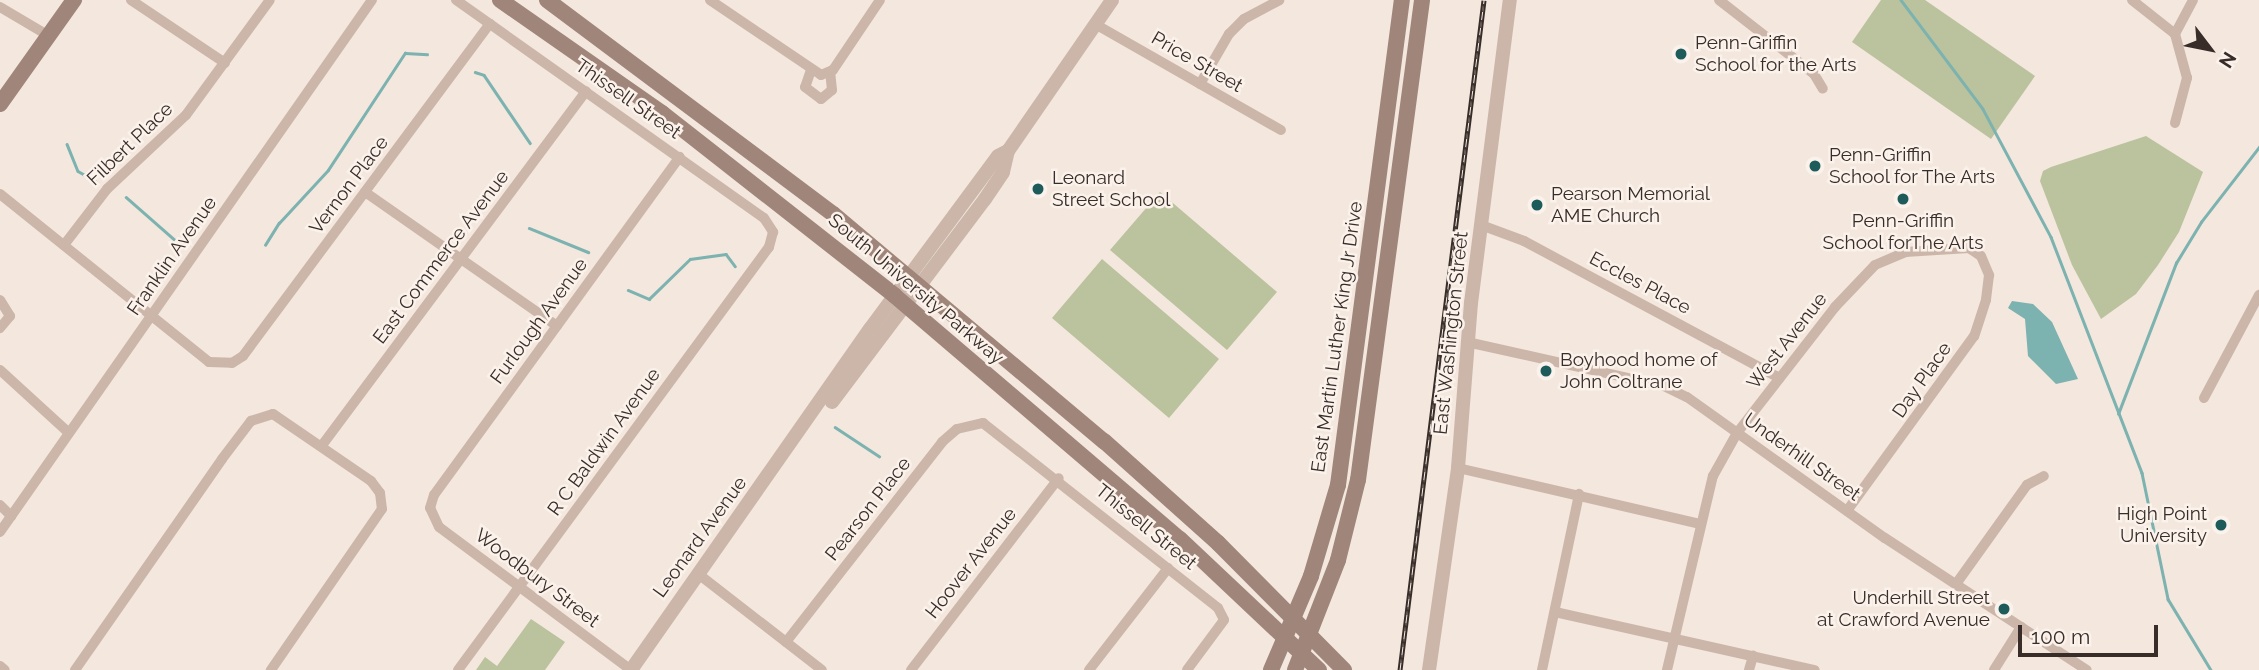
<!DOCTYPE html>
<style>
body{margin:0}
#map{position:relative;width:2259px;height:670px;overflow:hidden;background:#f3e7de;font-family:Raleway,sans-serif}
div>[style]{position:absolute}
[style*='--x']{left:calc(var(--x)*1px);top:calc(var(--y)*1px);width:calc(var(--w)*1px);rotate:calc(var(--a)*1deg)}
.green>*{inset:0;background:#bac39d}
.water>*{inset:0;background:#7cb2af}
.stream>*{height:2.5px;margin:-1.25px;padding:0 1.25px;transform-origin:1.25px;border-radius:1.25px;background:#7cb2af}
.minor>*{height:10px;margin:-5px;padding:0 5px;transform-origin:5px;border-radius:5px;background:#ccb6a9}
.tertiary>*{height:14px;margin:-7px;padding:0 7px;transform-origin:7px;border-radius:7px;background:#ccb6a9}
.secondary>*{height:16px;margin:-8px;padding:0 8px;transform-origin:8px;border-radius:8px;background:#a0857a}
.rail>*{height:5px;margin-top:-2.5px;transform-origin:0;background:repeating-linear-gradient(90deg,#fbf2eb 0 8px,#392d29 0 16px);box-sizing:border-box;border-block:2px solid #392d29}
.dots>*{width:19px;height:19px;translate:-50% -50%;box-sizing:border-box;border:4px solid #fbf2eb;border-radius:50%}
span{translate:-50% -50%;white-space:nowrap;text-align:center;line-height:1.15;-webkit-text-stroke:5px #fbf2eb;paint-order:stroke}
.poi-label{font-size:19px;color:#392d29}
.left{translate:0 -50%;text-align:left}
.right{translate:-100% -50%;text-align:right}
.street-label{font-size:19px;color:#392d29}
.north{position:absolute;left:2175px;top:14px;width:70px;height:70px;-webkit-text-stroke:5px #fbf2eb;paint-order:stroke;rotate:122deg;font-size:19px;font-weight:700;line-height:28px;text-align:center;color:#392d29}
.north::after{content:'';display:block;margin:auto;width:24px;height:32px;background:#392d29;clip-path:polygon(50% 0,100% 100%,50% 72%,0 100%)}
.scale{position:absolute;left:2018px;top:625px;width:140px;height:32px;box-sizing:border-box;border:4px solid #392d29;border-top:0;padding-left:9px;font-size:21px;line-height:24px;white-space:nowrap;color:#392d29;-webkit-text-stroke:5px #fbf2eb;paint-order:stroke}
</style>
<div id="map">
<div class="green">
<i style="clip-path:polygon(1881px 0,1925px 0,2035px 76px,1991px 139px,1852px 42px)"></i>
<i style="clip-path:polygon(2146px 136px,2203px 172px,2179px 232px,2158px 265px,2136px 294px,2101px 319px,2072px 265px,2040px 181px,2043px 171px,2051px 167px)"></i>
<i style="clip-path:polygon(1160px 192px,1277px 292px,1227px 350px,1110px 250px)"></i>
<i style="clip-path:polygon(1102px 259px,1219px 359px,1169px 418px,1052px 318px)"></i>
<i style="clip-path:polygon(531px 619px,565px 642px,545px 670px,476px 670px,485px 657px,497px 666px)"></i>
</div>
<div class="water">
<i style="clip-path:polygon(2012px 301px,2033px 304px,2052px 322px,2078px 379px,2056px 384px,2028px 356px,2025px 319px,2008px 308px)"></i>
</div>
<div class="stream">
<i style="--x:1901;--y:0;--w:136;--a:53"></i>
<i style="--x:1983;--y:109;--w:145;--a:62"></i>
<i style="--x:2051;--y:237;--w:253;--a:68.9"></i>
<i style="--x:2142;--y:473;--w:129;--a:78.3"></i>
<i style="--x:2168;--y:599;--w:83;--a:58.8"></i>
<i style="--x:475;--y:72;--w:9;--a:18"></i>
<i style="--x:484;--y:75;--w:82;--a:55.9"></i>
<i style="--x:67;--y:144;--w:29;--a:68"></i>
<i style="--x:78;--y:171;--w:20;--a:30"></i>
<i style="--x:126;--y:197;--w:76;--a:41.3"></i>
<i style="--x:529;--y:228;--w:64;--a:22.1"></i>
<i style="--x:265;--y:245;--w:26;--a:-58"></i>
<i style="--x:279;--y:223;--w:72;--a:-47.2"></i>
<i style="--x:328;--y:170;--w:140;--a:-56.7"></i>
<i style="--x:405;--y:53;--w:22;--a:3"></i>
<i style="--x:628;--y:290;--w:23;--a:23"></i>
<i style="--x:649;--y:299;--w:57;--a:-44.3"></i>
<i style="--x:690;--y:259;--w:36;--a:-8"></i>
<i style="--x:726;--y:254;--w:15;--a:53"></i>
<i style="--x:2118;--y:414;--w:162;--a:-69"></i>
<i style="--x:2176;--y:263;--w:48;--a:-58.6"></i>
<i style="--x:2201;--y:222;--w:95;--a:-52.3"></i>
<i style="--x:835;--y:427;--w:53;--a:33.4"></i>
</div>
<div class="minor">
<i style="--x:131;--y:0;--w:113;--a:33.8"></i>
<i style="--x:456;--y:0;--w:377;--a:35.3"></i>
<i style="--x:764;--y:218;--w:17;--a:57"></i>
<i style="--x:773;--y:232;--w:16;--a:105"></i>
<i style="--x:769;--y:247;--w:525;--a:126.32"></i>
<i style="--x:710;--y:0;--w:134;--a:34"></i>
<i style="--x:821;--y:75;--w:13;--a:-23"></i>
<i style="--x:833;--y:70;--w:84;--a:-56.1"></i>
<i style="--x:1719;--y:0;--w:120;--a:37.9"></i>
<i style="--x:1814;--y:74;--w:17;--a:59"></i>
<i style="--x:2132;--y:0;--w:55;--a:38.3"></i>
<i style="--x:0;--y:7;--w:57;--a:30.6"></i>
<i style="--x:1095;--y:24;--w:214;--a:29.7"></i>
<i style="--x:811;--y:70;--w:18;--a:109"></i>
<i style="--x:805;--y:87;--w:20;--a:37"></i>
<i style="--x:821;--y:99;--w:14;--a:-39"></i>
<i style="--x:832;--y:90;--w:18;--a:-96"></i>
<i style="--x:1200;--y:84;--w:58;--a:-59.9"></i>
<i style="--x:1229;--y:34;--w:21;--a:-45"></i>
<i style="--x:1244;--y:19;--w:40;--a:-28"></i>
<i style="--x:2175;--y:123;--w:47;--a:-75.1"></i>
<i style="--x:2187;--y:78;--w:46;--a:-105.3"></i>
<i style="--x:2175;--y:34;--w:38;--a:-62"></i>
<i style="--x:365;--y:192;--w:234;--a:34.9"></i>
<i style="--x:0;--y:194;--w:268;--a:38.8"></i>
<i style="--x:209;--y:362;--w:23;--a:2"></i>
<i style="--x:232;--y:363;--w:13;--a:-32"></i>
<i style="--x:243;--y:356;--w:414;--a:-53.4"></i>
<i style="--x:1481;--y:225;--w:46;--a:20.4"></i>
<i style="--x:1524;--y:241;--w:290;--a:28.2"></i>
<i style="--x:64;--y:245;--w:71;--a:-52.5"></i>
<i style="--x:107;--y:189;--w:108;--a:-43.1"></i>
<i style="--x:186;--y:115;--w:142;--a:-53.9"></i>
<i style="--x:0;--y:300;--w:19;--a:58"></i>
<i style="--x:10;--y:316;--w:16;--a:130"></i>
<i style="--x:1467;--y:342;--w:202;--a:12.6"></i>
<i style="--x:1664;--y:386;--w:25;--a:26"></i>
<i style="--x:1687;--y:397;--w:243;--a:35.5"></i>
<i style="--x:1885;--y:538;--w:241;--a:33.2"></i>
<i style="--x:0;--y:370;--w:93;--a:42.4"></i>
<i style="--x:2204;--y:398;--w:117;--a:-61.9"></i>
<i style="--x:323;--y:444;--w:440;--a:-53.3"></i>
<i style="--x:1458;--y:468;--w:248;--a:13"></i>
<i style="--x:0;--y:505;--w:16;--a:45"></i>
<i style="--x:0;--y:532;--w:649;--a:-55.04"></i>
<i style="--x:697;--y:573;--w:158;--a:37.8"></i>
<i style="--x:1956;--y:584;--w:122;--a:-54.4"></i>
<i style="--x:2027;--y:485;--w:19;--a:-28"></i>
<i style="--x:1555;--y:612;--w:266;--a:12.6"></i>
<i style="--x:786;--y:642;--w:254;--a:-52"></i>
<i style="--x:942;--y:442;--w:20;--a:-41"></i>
<i style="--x:957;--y:429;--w:27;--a:-13"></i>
<i style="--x:983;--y:423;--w:299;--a:38.2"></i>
<i style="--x:1218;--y:608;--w:13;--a:63"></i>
<i style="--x:1224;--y:620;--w:62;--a:126.5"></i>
<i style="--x:0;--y:666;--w:6;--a:39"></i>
<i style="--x:75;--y:670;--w:257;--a:-55.1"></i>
<i style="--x:222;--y:459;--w:48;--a:-52.7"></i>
<i style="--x:251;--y:421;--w:23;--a:-18"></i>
<i style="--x:273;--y:414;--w:119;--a:34.4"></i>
<i style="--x:371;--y:481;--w:15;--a:53"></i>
<i style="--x:380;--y:493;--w:16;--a:83"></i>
<i style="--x:382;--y:509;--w:196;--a:124.6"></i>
<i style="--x:631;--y:670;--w:239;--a:-143.3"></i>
<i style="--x:439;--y:527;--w:21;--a:-115"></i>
<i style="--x:430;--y:508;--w:14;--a:-73"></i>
<i style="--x:434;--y:495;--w:418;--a:-54"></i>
<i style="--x:911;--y:670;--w:242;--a:-52.4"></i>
<i style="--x:1089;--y:670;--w:129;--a:-52.2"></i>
<i style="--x:1542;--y:670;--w:180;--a:-78.1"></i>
<i style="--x:1667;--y:670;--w:199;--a:-76.7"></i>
<i style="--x:1713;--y:476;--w:49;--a:-60.8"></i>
<i style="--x:1737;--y:433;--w:160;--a:-52.1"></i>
<i style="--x:1835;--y:307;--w:58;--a:-46.4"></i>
<i style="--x:1875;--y:265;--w:33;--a:-23"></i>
<i style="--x:1905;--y:252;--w:64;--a:-3.6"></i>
<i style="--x:1969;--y:248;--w:14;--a:34"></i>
<i style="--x:1981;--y:256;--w:21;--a:67"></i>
<i style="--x:1989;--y:275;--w:25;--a:97"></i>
<i style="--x:1986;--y:300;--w:38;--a:108"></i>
<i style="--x:1974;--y:336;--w:216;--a:126"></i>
<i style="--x:1749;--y:670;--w:15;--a:-74"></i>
<i style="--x:1994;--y:670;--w:51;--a:-57.9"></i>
</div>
<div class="tertiary">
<i style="--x:832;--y:402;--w:254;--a:-53"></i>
<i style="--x:985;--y:199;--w:32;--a:-56"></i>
<i style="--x:1003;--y:172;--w:22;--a:-77"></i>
<i style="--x:1008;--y:151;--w:183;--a:-55.4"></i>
<i style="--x:631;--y:670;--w:416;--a:-55"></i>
<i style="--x:870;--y:329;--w:215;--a:-53.5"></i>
<i style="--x:998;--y:156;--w:11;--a:-27"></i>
<i style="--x:1429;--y:670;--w:204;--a:-81.8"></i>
<i style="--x:1458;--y:468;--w:166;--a:-85.5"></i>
<i style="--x:1471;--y:303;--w:305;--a:-82.7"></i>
</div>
<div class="secondary">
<i style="--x:500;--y:0;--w:198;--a:34.9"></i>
<i style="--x:662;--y:113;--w:296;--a:38.1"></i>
<i style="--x:895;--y:296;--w:375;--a:40.5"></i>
<i style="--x:1180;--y:539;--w:191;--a:43.3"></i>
<i style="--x:547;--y:0;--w:357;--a:36.8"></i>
<i style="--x:833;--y:214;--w:354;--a:40"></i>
<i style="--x:1104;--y:441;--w:153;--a:41.8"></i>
<i style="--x:1218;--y:543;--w:179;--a:45.2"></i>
<i style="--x:0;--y:104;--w:128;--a:-54.6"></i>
<i style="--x:1271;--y:670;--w:102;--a:-66.9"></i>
<i style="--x:1311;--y:576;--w:95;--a:-73.5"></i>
<i style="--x:1338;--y:485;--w:489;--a:-82.5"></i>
<i style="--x:1295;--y:670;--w:118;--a:-68.6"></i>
<i style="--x:1338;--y:560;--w:82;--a:-76"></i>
<i style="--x:1358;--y:480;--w:484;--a:-82.4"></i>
</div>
<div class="rail">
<i style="--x:1400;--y:670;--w:675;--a:-82.85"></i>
</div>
<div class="dots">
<i style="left:1681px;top:54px;background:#1d5c5b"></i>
<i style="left:1815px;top:166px;background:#1d5c5b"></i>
<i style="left:1038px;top:189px;background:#1d5c5b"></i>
<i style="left:1903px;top:199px;background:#1d5c5b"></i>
<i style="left:1537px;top:205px;background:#1d5c5b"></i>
<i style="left:1546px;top:371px;background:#1d5c5b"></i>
<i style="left:2221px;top:525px;background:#1d5c5b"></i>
<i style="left:2004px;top:609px;background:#1d5c5b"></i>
</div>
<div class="poi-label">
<span class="left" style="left:1695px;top:54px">Penn-Griffin<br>School for the Arts</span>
<span class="left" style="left:1829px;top:166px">Penn-Griffin<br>School for The Arts</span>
<span class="left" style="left:1052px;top:189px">Leonard<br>Street School</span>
<span class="left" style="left:1551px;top:205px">Pearson Memorial<br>AME Church</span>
<span style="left:1903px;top:232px">Penn-Griffin<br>School forThe Arts</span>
<span class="left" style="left:1560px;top:371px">Boyhood home of<br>John Coltrane</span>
<span class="right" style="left:2207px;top:525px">High Point<br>University</span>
<span class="right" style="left:1990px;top:609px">Underhill Street<br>at Crawford Avenue</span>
</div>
<div class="street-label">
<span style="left:1197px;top:62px;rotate:30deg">Price Street</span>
<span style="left:628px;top:99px;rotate:35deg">Thissell Street</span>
<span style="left:130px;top:144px;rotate:-44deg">Filbert Place</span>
<span style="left:349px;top:185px;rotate:-53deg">Vernon Place</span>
<span style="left:172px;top:256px;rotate:-55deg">Franklin Avenue</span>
<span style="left:441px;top:257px;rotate:-53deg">East Commerce Avenue</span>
<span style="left:1640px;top:283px;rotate:28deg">Eccles Place</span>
<span style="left:916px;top:289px;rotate:40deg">South University Parkway</span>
<span style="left:539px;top:321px;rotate:-54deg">Furlough Avenue</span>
<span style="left:1451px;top:333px;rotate:-84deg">East Washington Street</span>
<span style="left:1337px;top:337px;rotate:-82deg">East Martin Luther King Jr Drive</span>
<span style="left:1787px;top:341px;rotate:-52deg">West Avenue</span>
<span style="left:1922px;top:380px;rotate:-55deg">Day Place</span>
<span style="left:604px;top:442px;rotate:-54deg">R C Baldwin Avenue</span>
<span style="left:1802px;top:457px;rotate:35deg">Underhill Street</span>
<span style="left:868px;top:509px;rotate:-52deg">Pearson Place</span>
<span style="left:1146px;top:527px;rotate:39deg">Thissell Street</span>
<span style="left:700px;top:537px;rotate:-54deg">Leonard Avenue</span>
<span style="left:971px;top:563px;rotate:-52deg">Hoover Avenue</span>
<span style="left:537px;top:578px;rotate:37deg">Woodbury Street</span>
</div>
<div class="north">N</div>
<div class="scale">100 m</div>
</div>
